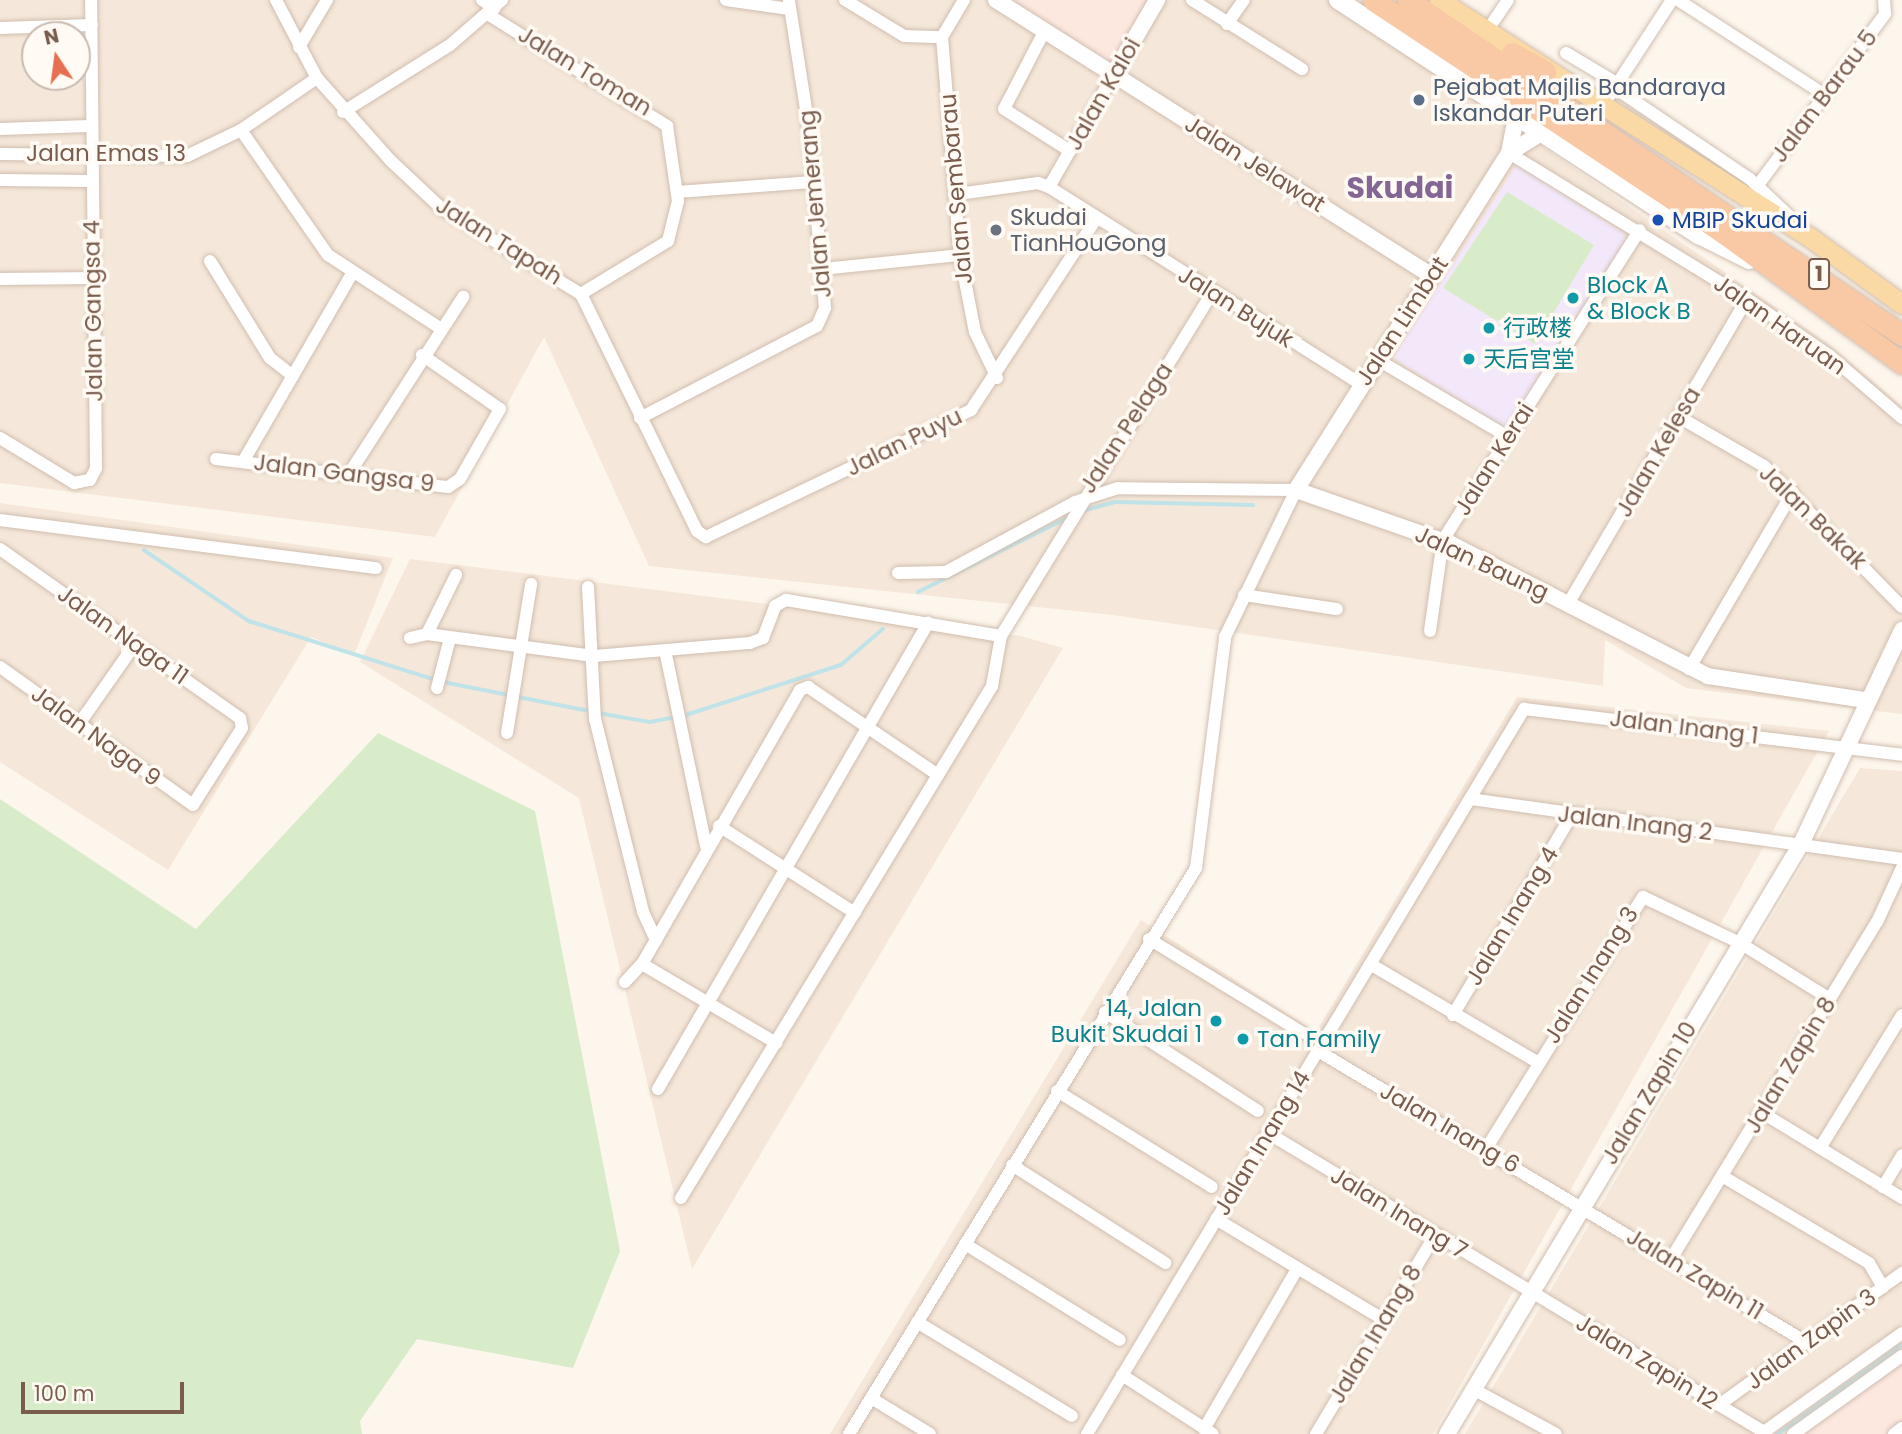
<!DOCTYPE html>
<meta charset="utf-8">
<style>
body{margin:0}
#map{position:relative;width:1902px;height:1434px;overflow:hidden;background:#fdf6ec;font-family:Poppins,"Noto Sans SC",sans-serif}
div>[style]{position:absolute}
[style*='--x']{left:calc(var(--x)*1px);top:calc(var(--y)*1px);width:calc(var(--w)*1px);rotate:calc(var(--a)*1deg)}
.residential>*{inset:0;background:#f5e8da}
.commercial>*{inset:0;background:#fde8e0}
.education>*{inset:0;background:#f3e8fa}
.green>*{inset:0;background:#d8ecc9}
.stream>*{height:3.5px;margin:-1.75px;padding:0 1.75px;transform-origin:1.75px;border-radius:1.75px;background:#bfe3e8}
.roads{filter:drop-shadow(0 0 2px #d1beb0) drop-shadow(0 0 2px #d1beb0)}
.minor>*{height:12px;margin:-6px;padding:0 6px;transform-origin:6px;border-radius:6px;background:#fff}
.tertiary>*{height:16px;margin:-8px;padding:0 8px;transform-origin:8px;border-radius:8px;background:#fff}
.secondary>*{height:18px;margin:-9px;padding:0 9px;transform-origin:9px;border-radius:9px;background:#fff}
.primary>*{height:19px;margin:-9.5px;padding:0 9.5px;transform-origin:9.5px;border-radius:9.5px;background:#fbd9a5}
.trunk>*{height:21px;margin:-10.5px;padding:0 10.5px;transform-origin:10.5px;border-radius:10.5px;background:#f9c8a4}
.dots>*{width:19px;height:19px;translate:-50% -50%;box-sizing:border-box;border:4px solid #fffaf3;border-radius:50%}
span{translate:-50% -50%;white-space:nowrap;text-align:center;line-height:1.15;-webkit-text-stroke:7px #fffaf3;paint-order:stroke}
.shield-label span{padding:2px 5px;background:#fffaf3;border:2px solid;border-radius:5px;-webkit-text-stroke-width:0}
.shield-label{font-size:21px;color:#7a5c4d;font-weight:700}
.street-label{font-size:23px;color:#7a5c4d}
.service-label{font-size:23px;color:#4e5e75}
.left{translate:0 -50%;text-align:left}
.worship-label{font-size:23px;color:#5b616d}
.transit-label{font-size:23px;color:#164399}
.culture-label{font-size:23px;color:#0d838f}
.right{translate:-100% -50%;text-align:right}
.district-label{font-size:30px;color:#846695;font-weight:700}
.north{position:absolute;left:21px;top:21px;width:70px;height:70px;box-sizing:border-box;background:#fffaf3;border:2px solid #cabbb1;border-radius:50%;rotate:347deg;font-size:19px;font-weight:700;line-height:28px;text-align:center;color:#7a5c4d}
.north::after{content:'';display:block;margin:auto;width:24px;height:32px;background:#e76f51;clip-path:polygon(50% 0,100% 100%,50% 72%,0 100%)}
.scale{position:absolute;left:21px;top:1382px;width:163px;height:32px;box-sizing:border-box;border:4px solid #7a5c4d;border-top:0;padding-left:9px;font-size:21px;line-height:24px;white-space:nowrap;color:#7a5c4d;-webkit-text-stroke:5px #fffaf3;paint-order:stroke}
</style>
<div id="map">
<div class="residential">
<i style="clip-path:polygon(evenodd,0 0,1330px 0,1829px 344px,1902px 406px,1902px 714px,1686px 688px,1605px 640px,1603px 686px,1113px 615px,649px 566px,544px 337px,435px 537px,0 483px,0 0,35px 35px,77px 35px,77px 77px,35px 77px,35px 35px)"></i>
<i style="clip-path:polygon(0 503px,393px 558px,354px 655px,311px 637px,168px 870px,0 762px)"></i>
<i style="clip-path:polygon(410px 559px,1021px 636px,1063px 648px,692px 1269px,579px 798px,360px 662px)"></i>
<i style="clip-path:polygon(1517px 697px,1829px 731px,1433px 1434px,830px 1434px,1141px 920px,1316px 1032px)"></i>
<i style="clip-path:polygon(1860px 768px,1902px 771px,1902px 1434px,1465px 1434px)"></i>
</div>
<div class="commercial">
<i style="clip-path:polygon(1019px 0,1149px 0,1112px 65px,1016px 5px)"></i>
<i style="clip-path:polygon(1902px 1361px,1902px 1434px,1799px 1434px)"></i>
</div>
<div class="education">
<i style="clip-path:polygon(1517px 164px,1631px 238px,1506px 429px,1393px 358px)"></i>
</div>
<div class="green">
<i style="clip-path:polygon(1507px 192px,1594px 245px,1535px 344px,1443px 288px)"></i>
<i style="clip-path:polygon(378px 733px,535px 811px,620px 1251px,573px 1368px,417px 1339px,360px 1421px,362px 1434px,0 1434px,0 799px,196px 929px)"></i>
</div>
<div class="stream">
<i style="--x:1082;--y:511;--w:35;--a:-15"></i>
<i style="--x:1116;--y:502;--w:137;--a:1.3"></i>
<i style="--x:144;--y:550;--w:127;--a:34.1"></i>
<i style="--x:249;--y:621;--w:196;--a:17.5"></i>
<i style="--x:918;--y:592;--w:169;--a:-26.4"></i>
<i style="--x:443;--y:682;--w:150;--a:11.2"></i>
<i style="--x:598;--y:713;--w:53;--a:9.8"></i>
<i style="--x:650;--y:722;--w:37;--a:-11"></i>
<i style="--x:686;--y:715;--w:163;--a:-17.9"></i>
<i style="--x:841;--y:665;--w:55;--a:-40.6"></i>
<i style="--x:1778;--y:1434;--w:153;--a:-35.7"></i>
</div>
<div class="roads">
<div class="minor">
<i style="--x:276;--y:0;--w:88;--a:62.3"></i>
<i style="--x:317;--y:78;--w:111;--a:48.3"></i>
<i style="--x:391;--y:161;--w:69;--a:43.2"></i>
<i style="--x:441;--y:208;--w:164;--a:31.6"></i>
<i style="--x:581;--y:294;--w:264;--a:63.9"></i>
<i style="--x:697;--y:531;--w:11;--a:34"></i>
<i style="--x:706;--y:537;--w:294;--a:-25.6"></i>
<i style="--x:971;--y:410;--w:228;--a:-56.8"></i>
<i style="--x:482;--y:0;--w:15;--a:32"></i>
<i style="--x:726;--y:0;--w:64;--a:8.1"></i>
<i style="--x:845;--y:0;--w:69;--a:31.4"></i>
<i style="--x:904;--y:36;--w:38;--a:2"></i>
<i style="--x:964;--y:0;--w:43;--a:120.7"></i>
<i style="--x:942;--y:37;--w:219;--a:85.3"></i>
<i style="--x:960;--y:255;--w:78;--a:79"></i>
<i style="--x:975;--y:332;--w:51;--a:64.4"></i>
<i style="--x:1192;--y:0;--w:130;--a:32.1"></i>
<i style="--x:1678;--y:0;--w:175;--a:32.9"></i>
<i style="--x:489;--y:15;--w:210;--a:31.9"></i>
<i style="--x:667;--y:126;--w:76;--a:81.7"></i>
<i style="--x:678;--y:201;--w:41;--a:104"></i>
<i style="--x:668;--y:241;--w:102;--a:148.7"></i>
<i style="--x:1227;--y:24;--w:29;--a:-55"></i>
<i style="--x:0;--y:28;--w:92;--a:-1.9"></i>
<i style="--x:1045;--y:30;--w:89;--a:117.4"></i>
<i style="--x:1004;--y:109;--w:78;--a:32.5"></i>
<i style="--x:1487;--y:31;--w:37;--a:-56"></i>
<i style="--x:299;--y:47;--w:55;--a:-59.2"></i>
<i style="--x:1566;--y:53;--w:61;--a:30.8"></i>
<i style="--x:1615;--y:88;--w:163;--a:34"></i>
<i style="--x:1750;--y:179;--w:54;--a:43.5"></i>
<i style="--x:1610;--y:95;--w:113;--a:-56.9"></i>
<i style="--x:343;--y:112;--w:126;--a:-32.1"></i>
<i style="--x:450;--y:45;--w:69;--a:-40.9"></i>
<i style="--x:0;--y:129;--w:89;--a:-1.9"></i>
<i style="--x:241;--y:130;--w:152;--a:55.2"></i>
<i style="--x:328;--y:255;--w:134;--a:33.1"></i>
<i style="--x:1509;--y:153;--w:279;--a:31.5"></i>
<i style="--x:1747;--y:299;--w:101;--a:34.5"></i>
<i style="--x:1830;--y:356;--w:95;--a:40.7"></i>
<i style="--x:0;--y:154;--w:187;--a:0.6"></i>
<i style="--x:187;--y:156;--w:60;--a:-25.7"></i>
<i style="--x:241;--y:130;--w:92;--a:-34.4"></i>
<i style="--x:0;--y:180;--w:91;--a:0.6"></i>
<i style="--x:1758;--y:185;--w:213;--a:-53.4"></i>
<i style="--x:1885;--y:14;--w:14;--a:-94"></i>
<i style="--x:1049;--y:187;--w:130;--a:-60.1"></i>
<i style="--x:677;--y:192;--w:136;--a:-4.2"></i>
<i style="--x:958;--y:194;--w:81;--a:-7.8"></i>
<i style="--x:1038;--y:183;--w:12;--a:20"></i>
<i style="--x:1049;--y:187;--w:370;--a:32.3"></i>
<i style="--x:210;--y:261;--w:114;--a:58.3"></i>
<i style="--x:270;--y:358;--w:29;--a:38"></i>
<i style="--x:822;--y:269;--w:139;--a:-5.8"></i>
<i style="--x:0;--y:279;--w:93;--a:-0.6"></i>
<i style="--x:1378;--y:360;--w:151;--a:30.6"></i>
<i style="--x:1679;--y:417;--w:98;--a:30"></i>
<i style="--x:1764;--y:466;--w:197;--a:45.6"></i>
<i style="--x:640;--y:418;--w:199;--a:-27.5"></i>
<i style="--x:817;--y:326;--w:20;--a:-66"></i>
<i style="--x:825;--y:308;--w:187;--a:-95.2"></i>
<i style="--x:808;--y:122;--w:123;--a:-98.9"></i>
<i style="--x:0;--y:438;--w:87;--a:31.3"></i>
<i style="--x:74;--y:483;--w:16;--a:-11"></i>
<i style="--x:90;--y:480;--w:13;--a:-63"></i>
<i style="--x:96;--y:468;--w:468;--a:-90.6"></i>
<i style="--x:216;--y:459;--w:234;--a:6.9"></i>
<i style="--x:448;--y:487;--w:14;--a:-34"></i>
<i style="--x:460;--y:479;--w:81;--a:-60.3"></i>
<i style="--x:500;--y:409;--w:95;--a:-145.3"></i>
<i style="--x:244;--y:460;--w:217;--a:-59.9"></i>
<i style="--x:349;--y:474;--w:211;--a:-57.2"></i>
<i style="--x:0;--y:520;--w:379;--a:7.3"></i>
<i style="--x:0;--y:549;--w:294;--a:35.2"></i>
<i style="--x:240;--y:718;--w:10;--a:79"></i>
<i style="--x:242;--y:728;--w:91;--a:122.5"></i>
<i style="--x:193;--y:805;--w:237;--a:-144.4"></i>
<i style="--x:588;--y:587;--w:132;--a:87"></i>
<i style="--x:595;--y:719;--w:199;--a:76"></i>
<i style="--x:643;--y:912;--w:31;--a:65"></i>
<i style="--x:1244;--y:595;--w:94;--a:8.6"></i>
<i style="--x:1568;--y:604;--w:354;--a:-59.6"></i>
<i style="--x:1430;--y:631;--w:92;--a:-81.9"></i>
<i style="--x:1443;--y:540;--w:367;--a:-57.6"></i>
<i style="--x:427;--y:634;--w:66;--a:-63.8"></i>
<i style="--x:410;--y:638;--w:17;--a:-13"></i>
<i style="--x:427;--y:634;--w:168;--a:7.5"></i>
<i style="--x:594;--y:656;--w:157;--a:-4.8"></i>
<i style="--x:750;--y:643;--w:14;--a:-21"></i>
<i style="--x:763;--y:638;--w:34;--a:-69"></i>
<i style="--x:775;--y:606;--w:13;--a:-29"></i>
<i style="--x:786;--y:600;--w:218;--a:9.5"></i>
<i style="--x:665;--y:650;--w:200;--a:78.2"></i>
<i style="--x:1689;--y:669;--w:205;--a:-59.6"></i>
<i style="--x:437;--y:688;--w:52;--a:-75.4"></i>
<i style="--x:79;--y:724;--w:98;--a:-55"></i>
<i style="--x:507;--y:733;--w:151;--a:-80.8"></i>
<i style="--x:1470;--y:799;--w:436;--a:7.9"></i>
<i style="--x:719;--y:826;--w:161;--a:32.6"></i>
<i style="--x:1149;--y:939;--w:180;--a:31.4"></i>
<i style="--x:642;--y:964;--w:156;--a:30.5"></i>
<i style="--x:1370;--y:964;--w:194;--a:30.4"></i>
<i style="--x:625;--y:982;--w:25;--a:-47"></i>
<i style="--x:642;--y:964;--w:316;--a:-60"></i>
<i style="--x:800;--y:690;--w:9;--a:-21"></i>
<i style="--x:808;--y:687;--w:157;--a:34.1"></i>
<i style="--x:1105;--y:1012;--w:182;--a:32.9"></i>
<i style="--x:1453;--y:1015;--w:231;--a:-59.3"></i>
<i style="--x:1318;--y:1051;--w:568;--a:30.81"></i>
<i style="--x:658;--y:1089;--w:539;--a:-59.91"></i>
<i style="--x:1057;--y:1091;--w:182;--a:31.8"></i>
<i style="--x:1761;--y:1112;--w:165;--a:31.4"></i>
<i style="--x:1268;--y:1133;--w:579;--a:31.08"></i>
<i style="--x:1820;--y:1148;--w:156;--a:-58.3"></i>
<i style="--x:1486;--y:1149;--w:297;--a:-58.1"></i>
<i style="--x:1643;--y:897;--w:107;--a:25.4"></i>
<i style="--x:1740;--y:943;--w:106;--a:31.9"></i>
<i style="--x:1012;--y:1165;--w:182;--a:32.6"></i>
<i style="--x:1722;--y:1176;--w:171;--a:30.6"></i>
<i style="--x:1869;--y:1263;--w:28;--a:60"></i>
<i style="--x:1883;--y:1187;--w:37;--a:-59"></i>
<i style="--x:681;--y:1198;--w:599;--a:-58.72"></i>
<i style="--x:992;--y:686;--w:51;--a:-79.8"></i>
<i style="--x:1001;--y:636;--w:403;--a:-58.4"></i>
<i style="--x:1216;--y:1219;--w:196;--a:31"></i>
<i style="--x:965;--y:1244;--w:182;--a:31.8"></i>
<i style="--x:1671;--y:1259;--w:395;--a:-58.6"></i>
<i style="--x:1877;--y:922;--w:60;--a:-65.2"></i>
<i style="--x:917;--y:1322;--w:181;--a:31.2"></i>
<i style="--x:1122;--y:1375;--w:108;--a:33"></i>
<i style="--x:1473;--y:1389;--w:94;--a:28.5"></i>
<i style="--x:871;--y:1398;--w:69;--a:31.4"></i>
<i style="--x:1719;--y:1405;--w:226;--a:-35.8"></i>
<i style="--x:1204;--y:1429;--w:185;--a:-59.8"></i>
<i style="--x:849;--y:1434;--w:664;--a:-58.49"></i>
<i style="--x:1196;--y:868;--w:233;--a:-82.8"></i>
<i style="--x:1225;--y:637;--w:163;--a:-64.2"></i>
<i style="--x:1296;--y:490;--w:178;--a:-179.4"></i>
<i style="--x:1118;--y:488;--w:45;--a:162"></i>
<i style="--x:1075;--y:502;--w:147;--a:151.5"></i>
<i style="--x:946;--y:572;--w:48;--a:178.8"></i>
<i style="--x:1087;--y:1434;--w:847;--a:-58.92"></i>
<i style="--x:1524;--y:709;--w:381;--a:6.9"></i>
<i style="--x:1316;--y:1434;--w:232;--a:-59.1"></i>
<i style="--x:1761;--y:1434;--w:173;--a:-35.6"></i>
<i style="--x:1793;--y:1434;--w:134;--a:-35.6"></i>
<i style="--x:1894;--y:1434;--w:10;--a:-37"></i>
</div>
<div class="tertiary">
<i style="--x:996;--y:0;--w:516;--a:32.33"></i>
<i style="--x:1114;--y:74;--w:86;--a:-59.8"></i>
<i style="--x:1516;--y:117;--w:37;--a:101"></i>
<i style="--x:1509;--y:153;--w:399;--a:122.3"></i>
<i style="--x:1296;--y:490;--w:164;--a:19.2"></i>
<i style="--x:1451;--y:544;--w:289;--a:27.2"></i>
<i style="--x:1708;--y:676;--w:158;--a:8.7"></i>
<i style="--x:1509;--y:153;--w:36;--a:-32"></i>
<i style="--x:1447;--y:1434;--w:688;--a:-59.04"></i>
<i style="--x:1801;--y:844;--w:237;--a:-64.7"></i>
</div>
<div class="secondary">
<i style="--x:1338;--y:0;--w:431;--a:33.1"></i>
<i style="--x:1699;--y:235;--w:56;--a:26.6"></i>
</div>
<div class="primary">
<i style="--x:1439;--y:0;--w:442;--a:32.6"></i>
<i style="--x:1811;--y:238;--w:112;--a:36"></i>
</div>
<div class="trunk">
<i style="--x:1373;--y:0;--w:418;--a:33.6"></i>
<i style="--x:1721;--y:231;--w:224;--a:36.1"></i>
<i style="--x:1408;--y:0;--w:597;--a:34.14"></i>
<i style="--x:1512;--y:53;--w:38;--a:29"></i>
</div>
</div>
<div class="dots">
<i style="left:1419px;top:100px;background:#5c6f8a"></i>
<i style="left:1658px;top:220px;background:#1a4fb4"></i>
<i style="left:996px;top:230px;background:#6b7280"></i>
<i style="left:1573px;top:298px;background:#0f9aa8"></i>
<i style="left:1489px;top:328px;background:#0f9aa8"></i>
<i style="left:1469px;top:359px;background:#0f9aa8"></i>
<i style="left:1216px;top:1021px;background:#0f9aa8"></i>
<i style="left:1243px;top:1039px;background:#0f9aa8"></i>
</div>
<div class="shield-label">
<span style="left:1819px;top:274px">1</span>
</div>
<div class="street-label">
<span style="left:585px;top:71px;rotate:31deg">Jalan Toman</span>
<span style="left:1103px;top:94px;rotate:-60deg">Jalan Kaloi</span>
<span style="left:1824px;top:96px;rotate:-53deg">Jalan Barau 5</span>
<span style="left:106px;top:153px">Jalan Emas 13</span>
<span style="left:1255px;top:164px;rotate:32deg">Jalan Jelawat</span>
<span style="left:956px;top:189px;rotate:-95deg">Jalan Sembarau</span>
<span style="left:815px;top:204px;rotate:-95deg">Jalan Jemerang</span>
<span style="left:499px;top:241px;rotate:32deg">Jalan Tapah</span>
<span style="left:1236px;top:307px;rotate:32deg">Jalan Bujuk</span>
<span style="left:93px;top:311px;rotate:-91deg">Jalan Gangsa 4</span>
<span style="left:1402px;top:321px;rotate:-57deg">Jalan Limbat</span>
<span style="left:1780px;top:325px;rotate:35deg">Jalan Haruan</span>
<span style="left:1126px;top:428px;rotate:-57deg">Jalan Pelaga</span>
<span style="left:904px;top:442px;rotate:-26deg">Jalan Puyu</span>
<span style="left:1658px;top:452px;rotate:-60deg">Jalan Kelesa</span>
<span style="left:1494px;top:459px;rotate:-58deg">Jalan Kerai</span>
<span style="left:344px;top:473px;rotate:7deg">Jalan Gangsa 9</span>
<span style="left:1813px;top:517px;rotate:44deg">Jalan Bakak</span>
<span style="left:1482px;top:563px;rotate:25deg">Jalan Baung</span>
<span style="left:123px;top:635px;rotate:35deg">Jalan Naga 11</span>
<span style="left:1684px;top:727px;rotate:7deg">Jalan Inang 1</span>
<span style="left:96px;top:736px;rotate:36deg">Jalan Naga 9</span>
<span style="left:1635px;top:823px;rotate:7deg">Jalan Inang 2</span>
<span style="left:1512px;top:916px;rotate:-59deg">Jalan Inang 4</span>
<span style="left:1591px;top:975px;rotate:-58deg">Jalan Inang 3</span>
<span style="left:1790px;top:1065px;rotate:-59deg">Jalan Zapin 8</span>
<span style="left:1649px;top:1093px;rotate:-59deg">Jalan Zapin 10</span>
<span style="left:1450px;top:1128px;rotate:30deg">Jalan Inang 6</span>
<span style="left:1262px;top:1143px;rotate:-59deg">Jalan Inang 14</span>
<span style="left:1399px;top:1213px;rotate:31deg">Jalan Inang 7</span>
<span style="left:1695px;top:1274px;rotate:31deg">Jalan Zapin 11</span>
<span style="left:1375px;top:1334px;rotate:-59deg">Jalan Inang 8</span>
<span style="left:1811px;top:1339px;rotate:-36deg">Jalan Zapin 3</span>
<span style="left:1647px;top:1362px;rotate:31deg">Jalan Zapin 12</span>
</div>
<div class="service-label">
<span class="left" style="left:1433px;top:100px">Pejabat Majlis Bandaraya<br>Iskandar Puteri</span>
</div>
<div class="worship-label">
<span class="left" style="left:1010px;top:230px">Skudai<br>TianHouGong</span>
</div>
<div class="transit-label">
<span class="left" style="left:1672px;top:220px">MBIP Skudai</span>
</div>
<div class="culture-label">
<span class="left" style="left:1587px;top:298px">Block A<br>&amp; Block B</span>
<span class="left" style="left:1503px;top:328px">行政楼</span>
<span class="left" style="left:1483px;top:359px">天后宫堂</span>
<span class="right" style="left:1202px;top:1021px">14, Jalan<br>Bukit Skudai 1</span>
<span class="left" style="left:1257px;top:1039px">Tan Family</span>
</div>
<div class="district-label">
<span style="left:1400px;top:188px">Skudai</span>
</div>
<div class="north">N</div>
<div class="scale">100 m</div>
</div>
